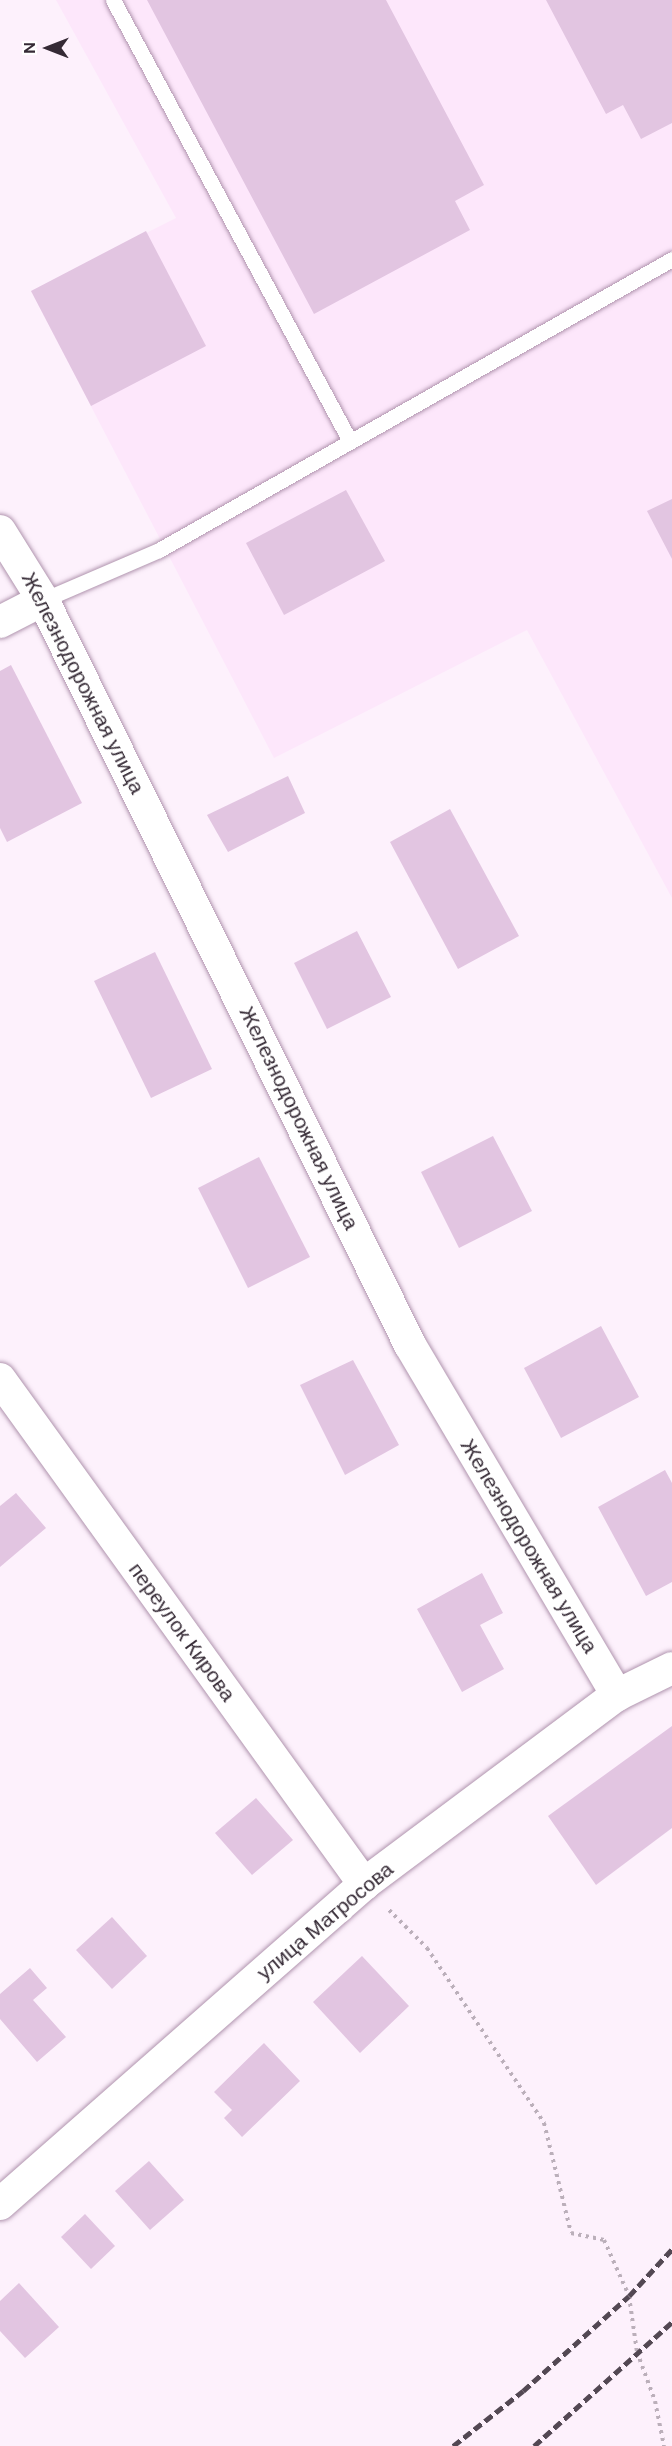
<!DOCTYPE html>
<meta charset="utf-8">
<style>
body{margin:0}
#map{position:relative;width:672px;height:2446px;overflow:hidden;background:#fdf1fc;font-family:"DM Sans",sans-serif}
div>[style]{position:absolute}
[style*='--x']{left:calc(var(--x)*1px);top:calc(var(--y)*1px);width:calc(var(--w)*1px);rotate:calc(var(--a)*1deg)}
.built>*{inset:0;background:#fde7fb}
.building>*{inset:0;background:#e2c5e1}
.path>*{height:4px;margin-top:-2px;transform-origin:0;background:repeating-linear-gradient(90deg,#bbafba 0 3px,transparent 0 7.5px)}
.roads{filter:drop-shadow(0 0 2px #b094ae) drop-shadow(0 0 2px #b094ae)}
.service>*{height:15px;margin:-7.5px;padding:0 7.5px;transform-origin:7.5px;border-radius:7.5px;background:#fff}
.minor>*{height:32px;margin:-16px;padding:0 16px;transform-origin:16px;border-radius:16px;background:#fff}
.rail>*{height:4.5px;margin-top:-2.25px;transform-origin:0;background:repeating-linear-gradient(90deg,#534853 0 9px,transparent 0 13.5px)}
span{translate:-50% -50%;white-space:nowrap;text-align:center;line-height:1.15;-webkit-text-stroke:6px #fff;paint-order:stroke}
.street-label{font-size:21px;color:#352a35}
.north{position:absolute;left:18px;top:18px;width:60px;height:60px;-webkit-text-stroke:4px #fff;paint-order:stroke;rotate:270deg;font-size:16px;font-weight:700;line-height:24px;text-align:center;color:#352a35}
.north::after{content:'';display:block;margin:auto;width:21px;height:27px;background:#352a35;clip-path:polygon(50% 0,100% 100%,50% 72%,0 100%)}
</style>
<div id="map">
<div class="built">
<i style="clip-path:polygon(56px 0,672px 0,672px 898px,527px 630px,274px 758px,31px 291px,176px 218px)"></i>
</div>
<div class="building">
<i style="clip-path:polygon(147px 0,386px 0,484px 185px,455px 201px,470px 230px,314px 314px)"></i>
<i style="clip-path:polygon(546px 0,672px 0,672px 123px,641px 139px,623px 105px,606px 114px)"></i>
<i style="clip-path:polygon(146px 231px,206px 346px,91px 406px,31px 291px)"></i>
<i style="clip-path:polygon(346px 490px,385px 561px,284px 615px,246px 543px)"></i>
<i style="clip-path:polygon(672px 499px,672px 559px,647px 511px)"></i>
<i style="clip-path:polygon(11px 665px,82px 803px,7px 842px,0 828px,0 671px)"></i>
<i style="clip-path:polygon(288px 776px,305px 813px,228px 852px,207px 815px)"></i>
<i style="clip-path:polygon(450px 809px,519px 936px,458px 969px,390px 842px)"></i>
<i style="clip-path:polygon(357px 931px,391px 997px,327px 1029px,294px 963px)"></i>
<i style="clip-path:polygon(155px 952px,212px 1069px,151px 1098px,94px 981px)"></i>
<i style="clip-path:polygon(493px 1136px,532px 1211px,459px 1248px,421px 1172px)"></i>
<i style="clip-path:polygon(259px 1157px,310px 1257px,248px 1288px,198px 1188px)"></i>
<i style="clip-path:polygon(601px 1326px,639px 1397px,561px 1438px,524px 1368px)"></i>
<i style="clip-path:polygon(353px 1360px,399px 1445px,345px 1475px,300px 1385px)"></i>
<i style="clip-path:polygon(665px 1470px,672px 1483px,672px 1582px,646px 1596px,598px 1507px)"></i>
<i style="clip-path:polygon(16px 1493px,46px 1528px,0 1567px,0 1506px)"></i>
<i style="clip-path:polygon(482px 1573px,503px 1613px,480px 1625px,504px 1669px,462px 1692px,417px 1609px)"></i>
<i style="clip-path:polygon(672px 1726px,672px 1828px,596px 1885px,548px 1816px)"></i>
<i style="clip-path:polygon(256px 1798px,293px 1840px,252px 1875px,215px 1833px)"></i>
<i style="clip-path:polygon(112px 1917px,147px 1956px,112px 1989px,76px 1950px)"></i>
<i style="clip-path:polygon(362px 1956px,409px 2006px,360px 2053px,313px 2002px)"></i>
<i style="clip-path:polygon(30px 1968px,47px 1988px,33px 2000px,66px 2037px,37px 2062px,0 2019px,0 1994px)"></i>
<i style="clip-path:polygon(264px 2043px,300px 2081px,242px 2137px,224px 2118px,232px 2110px,214px 2092px)"></i>
<i style="clip-path:polygon(149px 2161px,184px 2200px,150px 2230px,115px 2191px)"></i>
<i style="clip-path:polygon(85px 2214px,115px 2246px,91px 2269px,61px 2237px)"></i>
<i style="clip-path:polygon(19px 2283px,59px 2327px,25px 2358px,0 2331px,0 2301px)"></i>
</div>
<div class="path">
<i style="--x:389;--y:1910;--w:54;--a:45"></i>
<i style="--x:427;--y:1948;--w:211;--a:56.2"></i>
<i style="--x:544;--y:2123;--w:113;--a:76.2"></i>
<i style="--x:571;--y:2233;--w:34;--a:12"></i>
<i style="--x:604;--y:2240;--w:61;--a:65.9"></i>
<i style="--x:629;--y:2296;--w:57;--a:81.9"></i>
<i style="--x:637;--y:2352;--w:52;--a:69.8"></i>
<i style="--x:655;--y:2401;--w:46;--a:78.7"></i>
</div>
<div class="roads">
<div class="service">
<i style="--x:113;--y:0;--w:501;--a:61.75"></i>
<i style="--x:43;--y:600;--w:126;--a:-23.3"></i>
<i style="--x:159;--y:550;--w:590;--a:-29.56"></i>
</div>
<div class="minor">
<i style="--x:0;--y:531;--w:81;--a:58.1"></i>
<i style="--x:43;--y:600;--w:830;--a:63.77"></i>
<i style="--x:410;--y:1345;--w:407;--a:59.4"></i>
<i style="--x:0;--y:622;--w:48;--a:-27.1"></i>
<i style="--x:0;--y:1379;--w:623;--a:54.22"></i>
<i style="--x:0;--y:2204;--w:485;--a:-41.3"></i>
<i style="--x:364;--y:1884;--w:316;--a:-36.8"></i>
<i style="--x:617;--y:1695;--w:61;--a:-26.1"></i>
</div>
</div>
<div class="rail">
<i style="--x:453;--y:2446;--w:89;--a:-38.2"></i>
<i style="--x:523;--y:2391;--w:142;--a:-41.9"></i>
<i style="--x:629;--y:2296;--w:64;--a:-47.5"></i>
<i style="--x:534;--y:2446;--w:186;--a:-41.9"></i>
</div>
<div class="street-label">
<span style="left:83px;top:683px;rotate:63deg">Железнодорожная улица</span>
<span style="left:299px;top:1118px;rotate:64deg">Железнодорожная улица</span>
<span style="left:529px;top:1546px;rotate:59deg">Железнодорожная улица</span>
<span style="left:182px;top:1632px;rotate:54deg">переулок Кирова</span>
<span style="left:325px;top:1921px;rotate:-40deg">улица Матросова</span>
</div>
<div class="north">N</div>
</div>
